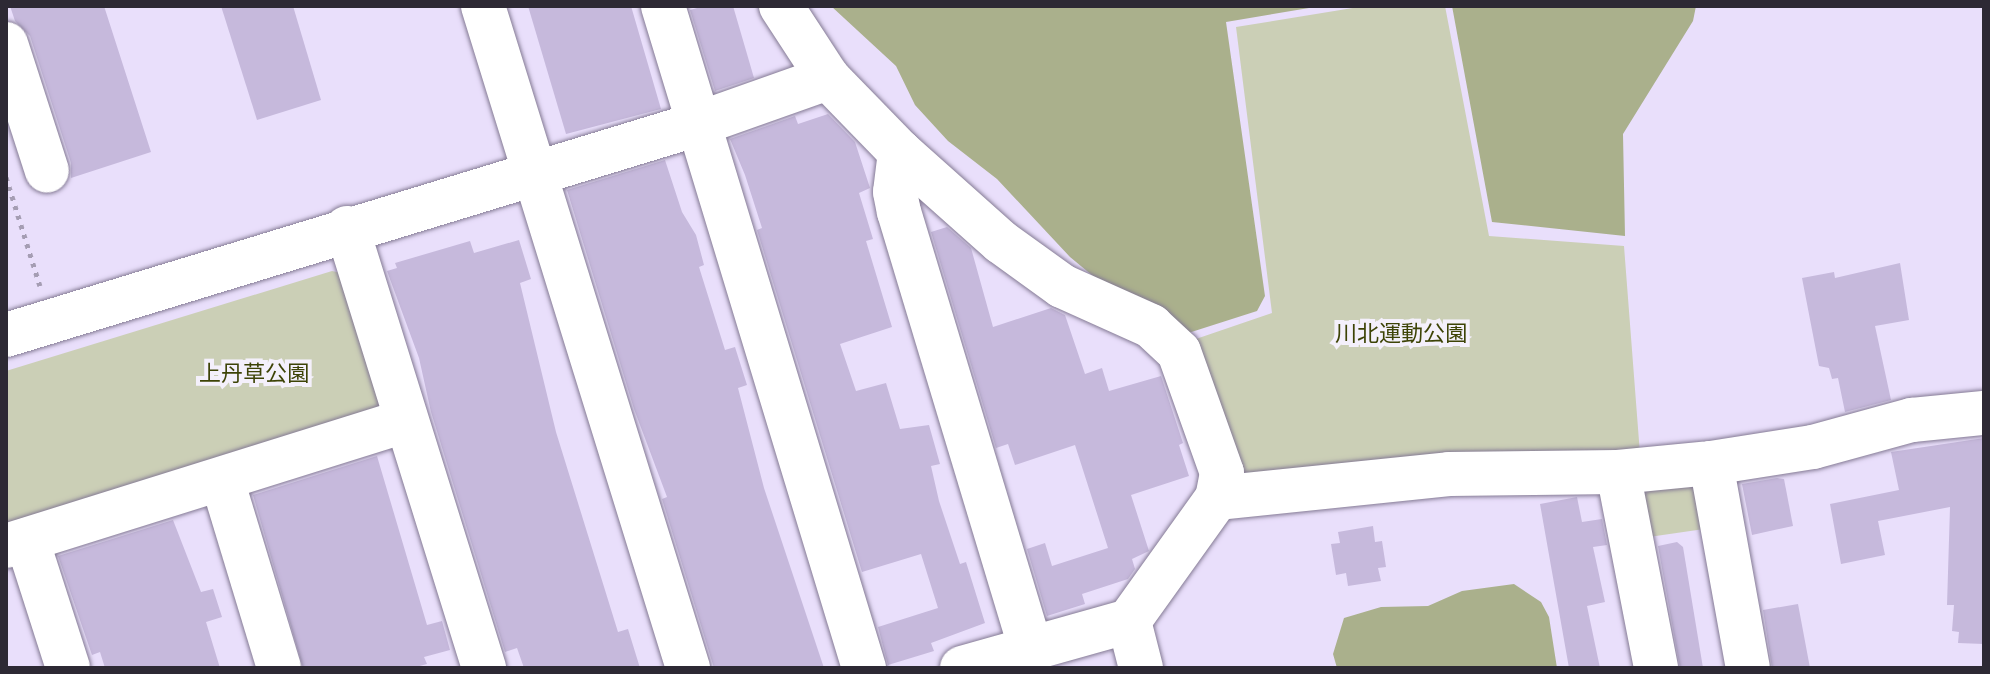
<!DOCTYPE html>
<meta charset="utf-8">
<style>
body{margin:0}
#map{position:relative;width:1990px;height:674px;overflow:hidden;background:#e9dffb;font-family:Lato,"Noto Sans JP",sans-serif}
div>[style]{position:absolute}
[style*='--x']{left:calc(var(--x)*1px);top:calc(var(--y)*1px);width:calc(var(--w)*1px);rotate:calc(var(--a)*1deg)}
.green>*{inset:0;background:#cbcfb6}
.forest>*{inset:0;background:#aab08c}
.building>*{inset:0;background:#c6b9dc}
.path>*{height:5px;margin-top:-2.5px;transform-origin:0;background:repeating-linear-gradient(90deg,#a59db3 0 4px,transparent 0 10px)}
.roads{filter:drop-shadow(0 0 2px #847a94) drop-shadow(0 0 2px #847a94)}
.minor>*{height:44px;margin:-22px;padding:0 22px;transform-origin:22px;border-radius:22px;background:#fff}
span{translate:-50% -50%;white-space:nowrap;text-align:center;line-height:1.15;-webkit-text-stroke:8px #f4f0fb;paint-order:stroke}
.park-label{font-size:22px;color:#3d4306}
.frame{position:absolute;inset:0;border:8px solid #2d2934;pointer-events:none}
</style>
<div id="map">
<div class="green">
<i style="clip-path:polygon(1365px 6px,1445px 6px,1489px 236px,1624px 246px,1640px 454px,1253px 480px,1235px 466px,1190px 341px,1272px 313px,1236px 27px)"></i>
<i style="clip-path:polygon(332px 271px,346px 274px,387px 410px,6px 524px,6px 371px)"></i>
<i style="clip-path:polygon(1696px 486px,1711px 528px,1642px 538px,1642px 490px)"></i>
</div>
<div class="forest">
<i style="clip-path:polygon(831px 6px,1321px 6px,1226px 22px,1265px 296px,1257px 311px,1182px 335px,1116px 295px,1070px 257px,997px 179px,948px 141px,915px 105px,896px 66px)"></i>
<i style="clip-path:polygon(1452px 6px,1696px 6px,1693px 21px,1623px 134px,1625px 236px,1492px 222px)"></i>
<i style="clip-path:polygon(1514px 584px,1541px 602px,1549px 617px,1557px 668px,1337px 668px,1333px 654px,1344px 618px,1381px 607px,1428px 606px,1462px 591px)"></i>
</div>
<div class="building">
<i style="clip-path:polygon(10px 6px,104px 6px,151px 152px,71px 178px,71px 163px,30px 36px,15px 21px)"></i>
<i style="clip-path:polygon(221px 6px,293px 6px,321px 100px,257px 120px)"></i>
<i style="clip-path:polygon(528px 6px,631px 6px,661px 109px,566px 134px)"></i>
<i style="clip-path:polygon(704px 6px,733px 6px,754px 78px,715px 91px,690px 10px)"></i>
<i style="clip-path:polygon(828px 114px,855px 142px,870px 188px,859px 193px,873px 239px,866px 241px,892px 327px,840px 344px,856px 391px,886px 383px,900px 429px,929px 425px,940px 464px,931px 466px,939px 501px,960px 564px,966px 562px,985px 623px,931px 643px,934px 651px,888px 665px,878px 627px,938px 608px,921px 554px,862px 572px,757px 230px,762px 228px,745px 175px,730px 139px,795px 116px,798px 124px)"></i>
<i style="clip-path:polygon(665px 160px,682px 212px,696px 235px,704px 265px,699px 267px,725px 350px,735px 347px,747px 385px,738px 388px,764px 488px,824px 668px,714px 668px,662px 499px,667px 497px,634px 409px,567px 190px)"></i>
<i style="clip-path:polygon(947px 227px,971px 248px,993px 327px,1051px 308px,1065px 315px,1085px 374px,1102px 368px,1109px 391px,1161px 376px,1183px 443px,1179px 445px,1189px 476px,1131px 495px,1149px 551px,1132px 559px,1135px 569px,1128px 579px,1082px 594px,1085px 604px,1047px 616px,1027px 549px,1045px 543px,1052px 566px,1108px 548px,1075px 445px,1015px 465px,1008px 444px,996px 448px,931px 232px)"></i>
<i style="clip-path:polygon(519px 240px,531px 279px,520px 283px,556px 432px,618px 632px,628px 629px,640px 668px,524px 668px,517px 648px,505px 652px,431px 412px,419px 358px,387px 271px,397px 268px,395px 263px,470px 241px,474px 253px)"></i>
<i style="clip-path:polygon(1900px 263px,1909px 320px,1875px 326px,1891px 400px,1845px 412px,1838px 378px,1832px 379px,1829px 368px,1819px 366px,1802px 278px,1834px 272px,1835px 278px)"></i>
<i style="clip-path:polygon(1984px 438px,1984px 644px,1958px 643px,1959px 632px,1952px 631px,1954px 605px,1947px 605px,1950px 507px,1878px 521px,1885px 555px,1841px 564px,1830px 504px,1899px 490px,1891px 452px)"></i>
<i style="clip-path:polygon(377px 456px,427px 625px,442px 621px,450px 650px,424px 657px,427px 664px,412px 668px,303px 668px,253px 495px)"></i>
<i style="clip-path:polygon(1777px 478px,1784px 479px,1793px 526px,1752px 535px,1742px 484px)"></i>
<i style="clip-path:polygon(1577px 497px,1582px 522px,1602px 519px,1607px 545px,1593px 547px,1605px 602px,1587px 606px,1600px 668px,1569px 668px,1540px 504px)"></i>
<i style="clip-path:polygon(173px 520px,201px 592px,213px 589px,222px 617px,206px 622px,220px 668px,105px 668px,100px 652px,92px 655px,58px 556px)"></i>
<i style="clip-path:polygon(1373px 526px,1375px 542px,1382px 541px,1386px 567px,1378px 568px,1381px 581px,1348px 586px,1346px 573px,1336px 575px,1331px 544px,1340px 543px,1338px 532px)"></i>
<i style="clip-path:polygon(1677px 542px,1683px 547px,1703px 668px,1680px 668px,1658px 546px)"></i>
<i style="clip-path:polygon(1798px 604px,1810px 668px,1772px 668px,1763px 610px)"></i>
</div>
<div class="path">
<i style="--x:6;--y:177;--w:114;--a:72.7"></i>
</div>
<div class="roads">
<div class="minor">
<i style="--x:483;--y:6;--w:693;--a:72.79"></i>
<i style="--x:663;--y:6;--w:692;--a:73.11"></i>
<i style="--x:781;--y:6;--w:86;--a:56.9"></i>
<i style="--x:828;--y:78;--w:103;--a:45.8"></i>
<i style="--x:900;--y:152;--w:135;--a:41.7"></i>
<i style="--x:1001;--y:242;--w:75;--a:35.8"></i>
<i style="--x:1062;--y:286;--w:98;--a:24.2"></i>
<i style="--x:1151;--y:326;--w:38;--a:43"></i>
<i style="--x:1179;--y:352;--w:128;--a:70.4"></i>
<i style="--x:1222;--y:473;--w:25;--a:101"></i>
<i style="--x:1217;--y:498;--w:151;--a:125.6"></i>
<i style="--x:1129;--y:621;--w:49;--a:75.7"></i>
<i style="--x:6;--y:44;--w:133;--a:72.1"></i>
<i style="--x:900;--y:152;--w:40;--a:97.1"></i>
<i style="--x:895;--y:192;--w:20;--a:79"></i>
<i style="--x:899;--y:212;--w:453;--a:73.2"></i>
<i style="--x:347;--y:228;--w:461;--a:72.7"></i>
<i style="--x:6;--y:335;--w:723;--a:-16.96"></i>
<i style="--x:698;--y:124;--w:138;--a:-19.5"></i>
<i style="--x:1711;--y:463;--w:208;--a:79.8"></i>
<i style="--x:1618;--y:472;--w:200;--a:79"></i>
<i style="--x:222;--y:480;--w:196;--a:73.1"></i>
<i style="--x:1217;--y:498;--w:233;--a:-5.9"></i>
<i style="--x:1449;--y:474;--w:169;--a:-0.7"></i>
<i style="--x:1618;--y:472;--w:93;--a:-5.5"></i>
<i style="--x:1711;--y:463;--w:103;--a:-8.9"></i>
<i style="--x:1813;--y:447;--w:103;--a:-15.3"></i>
<i style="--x:1912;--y:420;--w:72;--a:-5.6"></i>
<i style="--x:27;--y:540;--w:134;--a:72.2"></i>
<i style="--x:6;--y:546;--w:419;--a:-17.4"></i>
<i style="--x:962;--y:668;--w:173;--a:-15.7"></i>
</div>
</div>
<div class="park-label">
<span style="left:1401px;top:333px">川北運動公園</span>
<span style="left:254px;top:373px">上丹草公園</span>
</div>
<div class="frame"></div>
</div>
